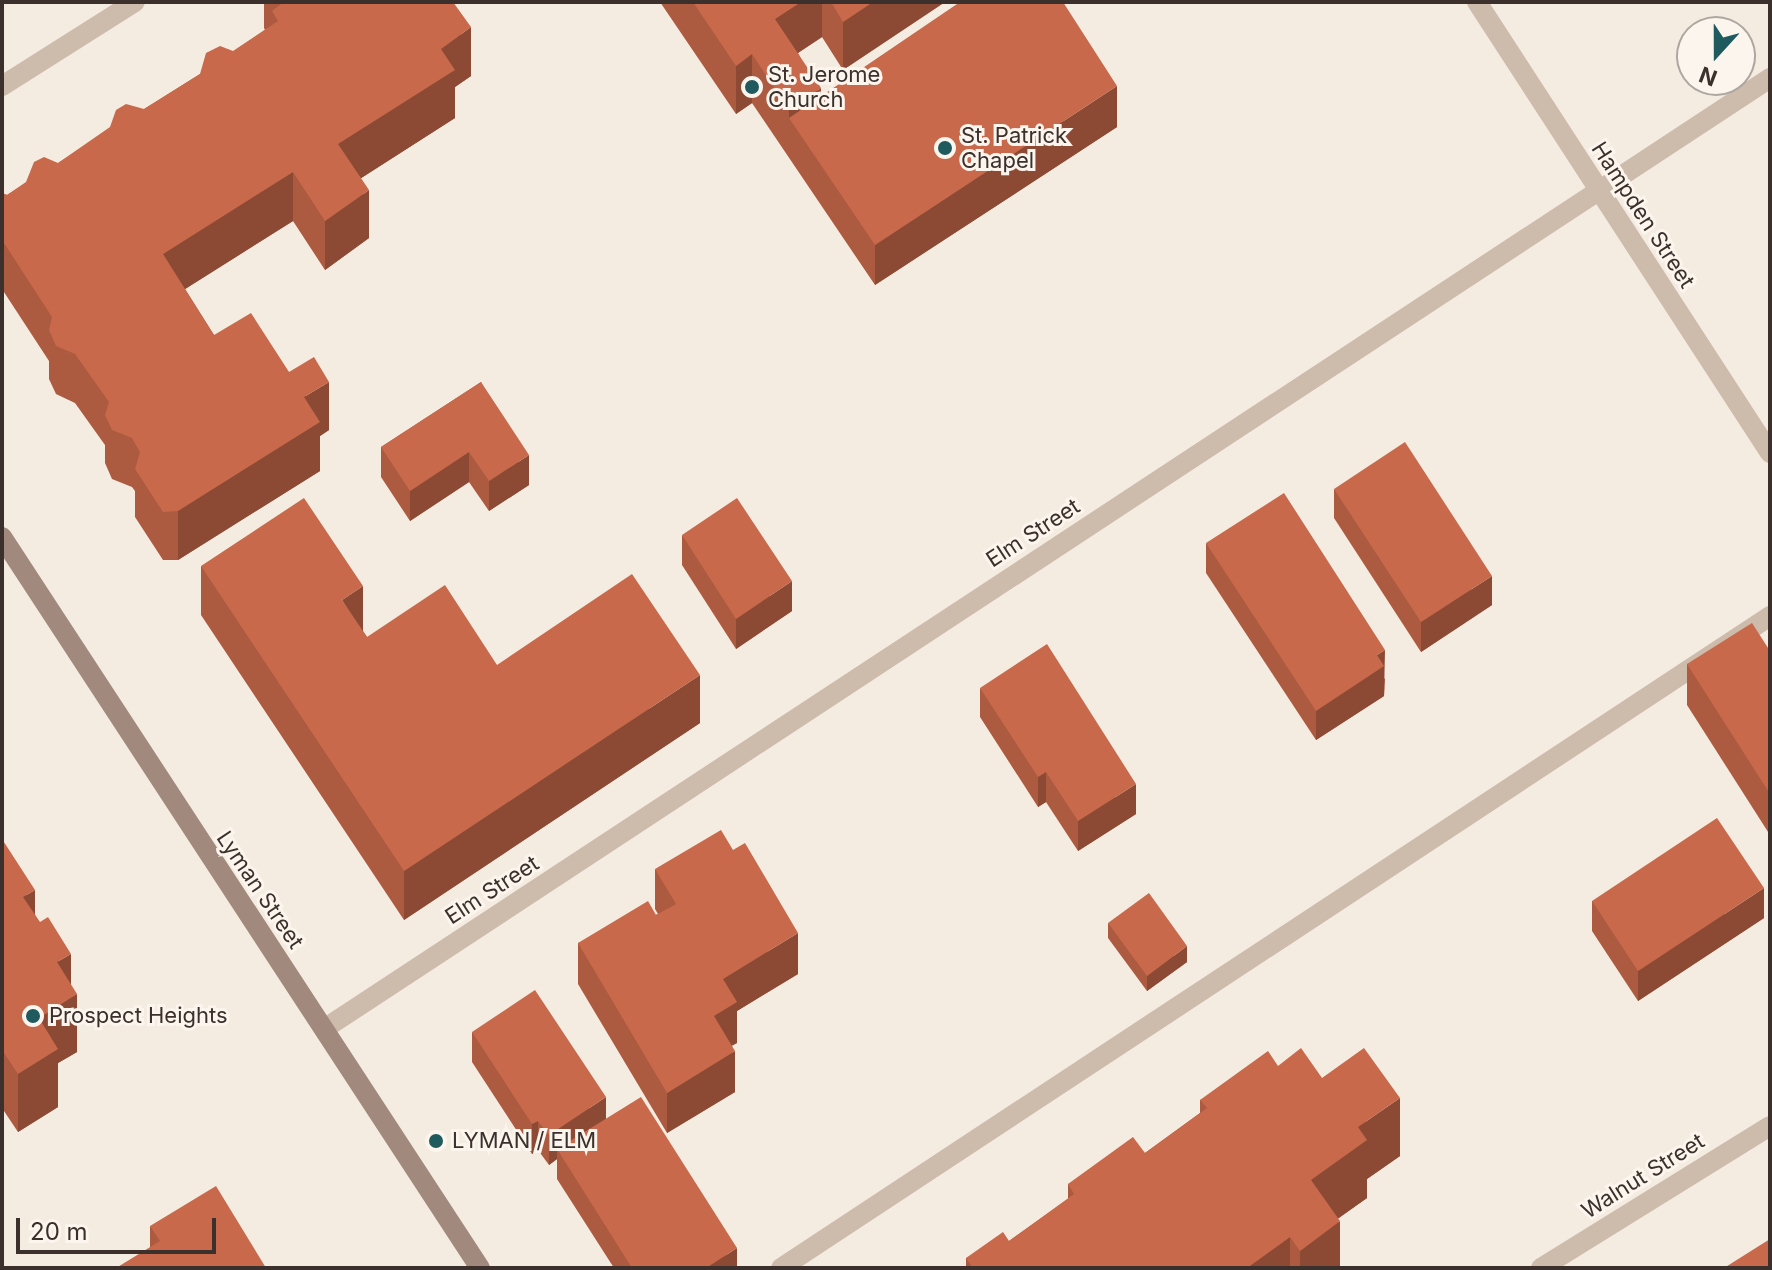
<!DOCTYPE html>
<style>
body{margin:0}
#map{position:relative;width:1772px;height:1270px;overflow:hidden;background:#f4ebe1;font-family:Inter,sans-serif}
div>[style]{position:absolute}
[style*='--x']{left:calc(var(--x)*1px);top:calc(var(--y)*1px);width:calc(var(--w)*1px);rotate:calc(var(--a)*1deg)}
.service>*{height:20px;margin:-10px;padding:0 10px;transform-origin:10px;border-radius:10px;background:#cdbbac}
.minor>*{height:20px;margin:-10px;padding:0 10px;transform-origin:10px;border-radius:10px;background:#cdbbac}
.tertiary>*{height:20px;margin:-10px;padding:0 10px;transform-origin:10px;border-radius:10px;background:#cdbbac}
.secondary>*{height:20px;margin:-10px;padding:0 10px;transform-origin:10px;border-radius:10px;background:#a18a7d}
.wall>*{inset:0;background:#ac5a40}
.shaded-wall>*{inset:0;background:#8c4a34}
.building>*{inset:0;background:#c8694b}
.dots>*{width:22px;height:22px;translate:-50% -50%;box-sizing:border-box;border:4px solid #fbf5ee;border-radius:50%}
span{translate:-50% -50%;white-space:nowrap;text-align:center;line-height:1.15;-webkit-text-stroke:6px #fbf5ee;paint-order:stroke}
.poi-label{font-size:22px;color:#3b302b}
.left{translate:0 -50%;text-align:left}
.street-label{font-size:22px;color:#3b302b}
.frame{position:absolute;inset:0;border:4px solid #3b302b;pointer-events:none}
.north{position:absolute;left:1676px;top:16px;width:80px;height:80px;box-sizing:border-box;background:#fbf5ee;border:2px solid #aea6a0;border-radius:50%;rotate:201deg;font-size:22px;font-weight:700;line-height:32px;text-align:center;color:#3b302b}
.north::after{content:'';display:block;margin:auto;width:28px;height:36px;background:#1f5a5e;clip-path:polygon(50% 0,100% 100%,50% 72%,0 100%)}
.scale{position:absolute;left:16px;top:1218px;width:200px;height:36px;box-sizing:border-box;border:4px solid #3b302b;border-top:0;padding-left:10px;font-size:24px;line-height:28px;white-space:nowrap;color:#3b302b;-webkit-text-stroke:6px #fbf5ee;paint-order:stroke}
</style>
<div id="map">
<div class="service">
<i style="--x:781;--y:1268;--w:1185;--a:-33.39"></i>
</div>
<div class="minor">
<i style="--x:2;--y:86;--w:157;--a:-32.3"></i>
<i style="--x:324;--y:1029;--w:1731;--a:-33.33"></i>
<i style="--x:1541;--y:1268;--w:269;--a:-31.8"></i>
</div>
<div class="tertiary">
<i style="--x:1477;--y:2;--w:538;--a:56.99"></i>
</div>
<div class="secondary">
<i style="--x:2;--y:537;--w:873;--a:56.82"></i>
</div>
<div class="wall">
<i style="clip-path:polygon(264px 2px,453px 2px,471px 76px,455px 87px,455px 118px,361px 178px,369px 238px,325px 270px,293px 221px,185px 289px,214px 335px,289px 372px,329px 430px,320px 436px,320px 471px,178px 560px,163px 560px,135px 517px,135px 491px,132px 487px,112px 479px,105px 463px,105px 445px,75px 403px,56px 394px,49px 379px,49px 361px,2px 289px,2px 193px,7px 195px,200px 74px,265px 30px,264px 28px)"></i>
<i style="clip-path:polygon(660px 2px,945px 2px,843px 70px,822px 37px,798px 53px,821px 97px,1117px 127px,875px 285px,752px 103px,736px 114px)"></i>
<i style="clip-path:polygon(481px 382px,529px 485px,489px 511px,469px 482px,410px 521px,381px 477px,381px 447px)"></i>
<i style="clip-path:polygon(1334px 489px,1492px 605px,1421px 652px,1334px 518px)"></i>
<i style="clip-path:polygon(682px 535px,792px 611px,736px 649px,682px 565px)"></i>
<i style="clip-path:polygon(1206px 543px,1385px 679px,1384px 696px,1316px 740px,1206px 573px)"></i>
<i style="clip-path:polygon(201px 566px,363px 631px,367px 637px,497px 665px,700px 723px,404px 920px,201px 615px)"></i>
<i style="clip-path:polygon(1770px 651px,1770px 835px,1687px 705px,1687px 664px)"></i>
<i style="clip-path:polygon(980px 688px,1136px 814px,1078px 851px,1046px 802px,1038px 807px,980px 717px)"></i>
<i style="clip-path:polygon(2px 839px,35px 915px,71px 985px,77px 1052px,58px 1063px,58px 1107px,18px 1132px,2px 1108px)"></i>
<i style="clip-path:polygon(655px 869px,798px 974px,737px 1011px,737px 1043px,732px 1045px,735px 1092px,667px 1133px,578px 984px,578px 943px,658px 914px,655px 909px)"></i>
<i style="clip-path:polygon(1592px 901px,1764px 918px,1638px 1001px,1592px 931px)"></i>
<i style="clip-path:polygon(1108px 923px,1187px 962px,1147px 991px,1108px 938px)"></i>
<i style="clip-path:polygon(472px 1032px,606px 1119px,737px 1268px,614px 1268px,557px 1179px,557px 1159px,549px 1165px,538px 1150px,532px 1154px,472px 1062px)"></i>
<i style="clip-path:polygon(1278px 1066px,1322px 1078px,1400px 1156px,1367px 1179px,1367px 1198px,1338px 1218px,1340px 1268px,966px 1268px,966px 1258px,1009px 1241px,1068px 1199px,1068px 1184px,1145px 1153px,1200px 1113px,1200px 1100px)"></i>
<i style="clip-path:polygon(150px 1226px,266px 1268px,150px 1247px)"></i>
</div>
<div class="shaded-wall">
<i style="clip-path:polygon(801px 2px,822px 2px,822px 37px,775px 68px,775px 19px)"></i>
<i style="clip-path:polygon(873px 2px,945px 2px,843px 70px,843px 22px)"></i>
<i style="clip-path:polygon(471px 27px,471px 76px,455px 87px,455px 118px,338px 193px,338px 144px,441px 49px)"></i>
<i style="clip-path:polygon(752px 54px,752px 103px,736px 114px,736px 66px)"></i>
<i style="clip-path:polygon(1117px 86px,1117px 127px,875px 285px,875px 245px)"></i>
<i style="clip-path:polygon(821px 88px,821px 136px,789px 118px,789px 110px)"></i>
<i style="clip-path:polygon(293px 172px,293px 221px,163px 303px,163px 254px)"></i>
<i style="clip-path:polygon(369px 190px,369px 238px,325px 270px,325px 221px)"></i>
<i style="clip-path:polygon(329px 382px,329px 430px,320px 436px,320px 471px,178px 560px,178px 511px,304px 397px)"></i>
<i style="clip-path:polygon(469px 452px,469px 482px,410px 521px,410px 491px)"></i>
<i style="clip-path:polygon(529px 455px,529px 485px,489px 511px,489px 481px)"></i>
<i style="clip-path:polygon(1492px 576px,1492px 605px,1421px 652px,1421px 622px)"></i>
<i style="clip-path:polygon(792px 581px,792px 611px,736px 649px,736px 619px)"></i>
<i style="clip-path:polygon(363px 586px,363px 635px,342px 600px)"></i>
<i style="clip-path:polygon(1385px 650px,1384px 696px,1316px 740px,1316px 711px,1377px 655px)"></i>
<i style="clip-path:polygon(700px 675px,700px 723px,404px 920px,404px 871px)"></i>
<i style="clip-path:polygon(1046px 772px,1046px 802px,1038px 807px,1038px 777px)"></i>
<i style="clip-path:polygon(1136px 784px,1136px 814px,1078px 851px,1078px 821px)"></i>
<i style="clip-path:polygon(1764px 888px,1764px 918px,1638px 1001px,1638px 971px)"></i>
<i style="clip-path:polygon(35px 890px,35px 948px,23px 897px)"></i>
<i style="clip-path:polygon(798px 933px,798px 974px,737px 1011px,737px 1043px,714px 1056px,714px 1016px,723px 979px)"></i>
<i style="clip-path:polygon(1187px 946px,1187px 962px,1147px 991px,1147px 976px)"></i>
<i style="clip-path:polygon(71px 954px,71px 997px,77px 994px,77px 1052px,58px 1063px,58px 1107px,18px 1132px,18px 1074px,57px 962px)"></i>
<i style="clip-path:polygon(735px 1051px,735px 1092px,667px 1133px,667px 1093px)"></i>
<i style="clip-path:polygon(606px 1097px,606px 1127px,557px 1149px,557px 1159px,549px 1165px,549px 1135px)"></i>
<i style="clip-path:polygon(1400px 1098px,1400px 1156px,1367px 1179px,1367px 1198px,1311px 1238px,1311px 1180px,1358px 1127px)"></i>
<i style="clip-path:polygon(538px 1121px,538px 1150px,532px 1154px,532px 1124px)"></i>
<i style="clip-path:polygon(1340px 1221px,1340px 1268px,1300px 1268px,1300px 1251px)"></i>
<i style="clip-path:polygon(1290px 1237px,1290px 1268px,1247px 1268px)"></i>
<i style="clip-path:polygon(737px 1248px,737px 1268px,706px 1268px)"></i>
</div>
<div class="building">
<i style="clip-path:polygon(280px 2px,453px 2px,471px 27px,441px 49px,455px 70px,338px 144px,369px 190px,325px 221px,293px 172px,163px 254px,214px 335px,251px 313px,289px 372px,314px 357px,329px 382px,304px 397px,320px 422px,178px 511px,163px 512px,135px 469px,140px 452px,132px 438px,112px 430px,105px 415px,109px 402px,75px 354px,56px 346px,49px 330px,52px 317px,2px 240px,2px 193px,7px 195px,26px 182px,34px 162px,44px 157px,58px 163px,110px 127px,116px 110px,126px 104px,144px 109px,200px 74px,206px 53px,220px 46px,233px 51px,278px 21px,272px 11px,281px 4px)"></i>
<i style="clip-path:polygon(693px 2px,801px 2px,775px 19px,821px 88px,789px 110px,752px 54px,736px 66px)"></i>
<i style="clip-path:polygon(831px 2px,873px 2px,843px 22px)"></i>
<i style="clip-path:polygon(960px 2px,1040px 2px,1041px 4px,1044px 2px,1063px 2px,1117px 86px,875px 245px,789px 118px)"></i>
<i style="clip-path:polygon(481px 382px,529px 455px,489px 481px,469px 452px,410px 491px,381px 447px)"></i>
<i style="clip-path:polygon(1405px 442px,1492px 576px,1421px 622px,1334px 489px)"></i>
<i style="clip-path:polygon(1284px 493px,1385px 650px,1377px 655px,1384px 666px,1316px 711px,1206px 543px)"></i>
<i style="clip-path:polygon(304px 498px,363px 586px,342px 600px,367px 637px,445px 585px,497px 665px,632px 574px,700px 675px,404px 871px,201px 566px)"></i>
<i style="clip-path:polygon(737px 498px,792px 581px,736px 619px,682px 535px)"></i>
<i style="clip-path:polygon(1752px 623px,1770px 651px,1770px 794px,1687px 664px)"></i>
<i style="clip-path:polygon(1047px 644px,1136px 784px,1078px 821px,1046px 772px,1038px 777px,980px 688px)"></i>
<i style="clip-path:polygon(1717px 818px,1764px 888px,1638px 971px,1592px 901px)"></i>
<i style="clip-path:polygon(721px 830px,733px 850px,745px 843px,798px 933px,723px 979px,737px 1002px,714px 1016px,735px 1051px,667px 1093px,578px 943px,648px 901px,656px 915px,676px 904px,655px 869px)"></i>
<i style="clip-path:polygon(2px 839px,35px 890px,23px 897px,40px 922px,48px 917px,71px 954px,57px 962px,77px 994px,39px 1018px,58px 1049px,18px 1074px,2px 1050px)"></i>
<i style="clip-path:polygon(1149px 893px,1187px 946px,1147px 976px,1108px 923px)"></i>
<i style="clip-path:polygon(535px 990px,606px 1097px,549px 1135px,538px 1121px,532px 1124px,472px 1032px)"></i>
<i style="clip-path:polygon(1301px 1048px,1322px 1078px,1364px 1048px,1400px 1098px,1358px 1127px,1367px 1140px,1311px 1180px,1340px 1221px,1300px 1251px,1290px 1237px,1247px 1268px,973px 1268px,966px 1258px,1003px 1232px,1009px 1241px,1074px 1194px,1068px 1184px,1133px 1137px,1145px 1153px,1207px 1108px,1200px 1100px,1268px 1051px,1278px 1066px)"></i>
<i style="clip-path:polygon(641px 1097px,737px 1248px,706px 1268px,632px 1268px,557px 1149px)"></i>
<i style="clip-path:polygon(216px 1186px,266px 1268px,116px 1268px,160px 1241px,150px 1226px)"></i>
<i style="clip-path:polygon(1770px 1239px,1770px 1268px,1724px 1268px)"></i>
</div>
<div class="dots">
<i style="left:752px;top:87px;background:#1f5a5e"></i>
<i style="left:945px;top:148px;background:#1f5a5e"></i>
<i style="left:33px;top:1016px;background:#1f5a5e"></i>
<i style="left:436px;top:1141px;background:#1f5a5e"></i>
</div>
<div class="poi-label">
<span class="left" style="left:768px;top:87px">St. Jerome<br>Church</span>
<span class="left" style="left:961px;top:148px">St. Patrick<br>Chapel</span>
<span class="left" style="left:49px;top:1016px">Prospect Heights</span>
<span class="left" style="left:452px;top:1141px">LYMAN / ELM</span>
</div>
<div class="street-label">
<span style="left:1643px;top:215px;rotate:57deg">Hampden Street</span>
<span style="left:1033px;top:533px;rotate:-33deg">Elm Street</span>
<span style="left:260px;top:890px;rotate:56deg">Lyman Street</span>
<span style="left:492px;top:890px;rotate:-33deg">Elm Street</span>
<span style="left:1643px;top:1176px;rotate:-32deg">Walnut Street</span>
</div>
<div class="frame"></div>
<div class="north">N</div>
<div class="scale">20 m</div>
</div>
